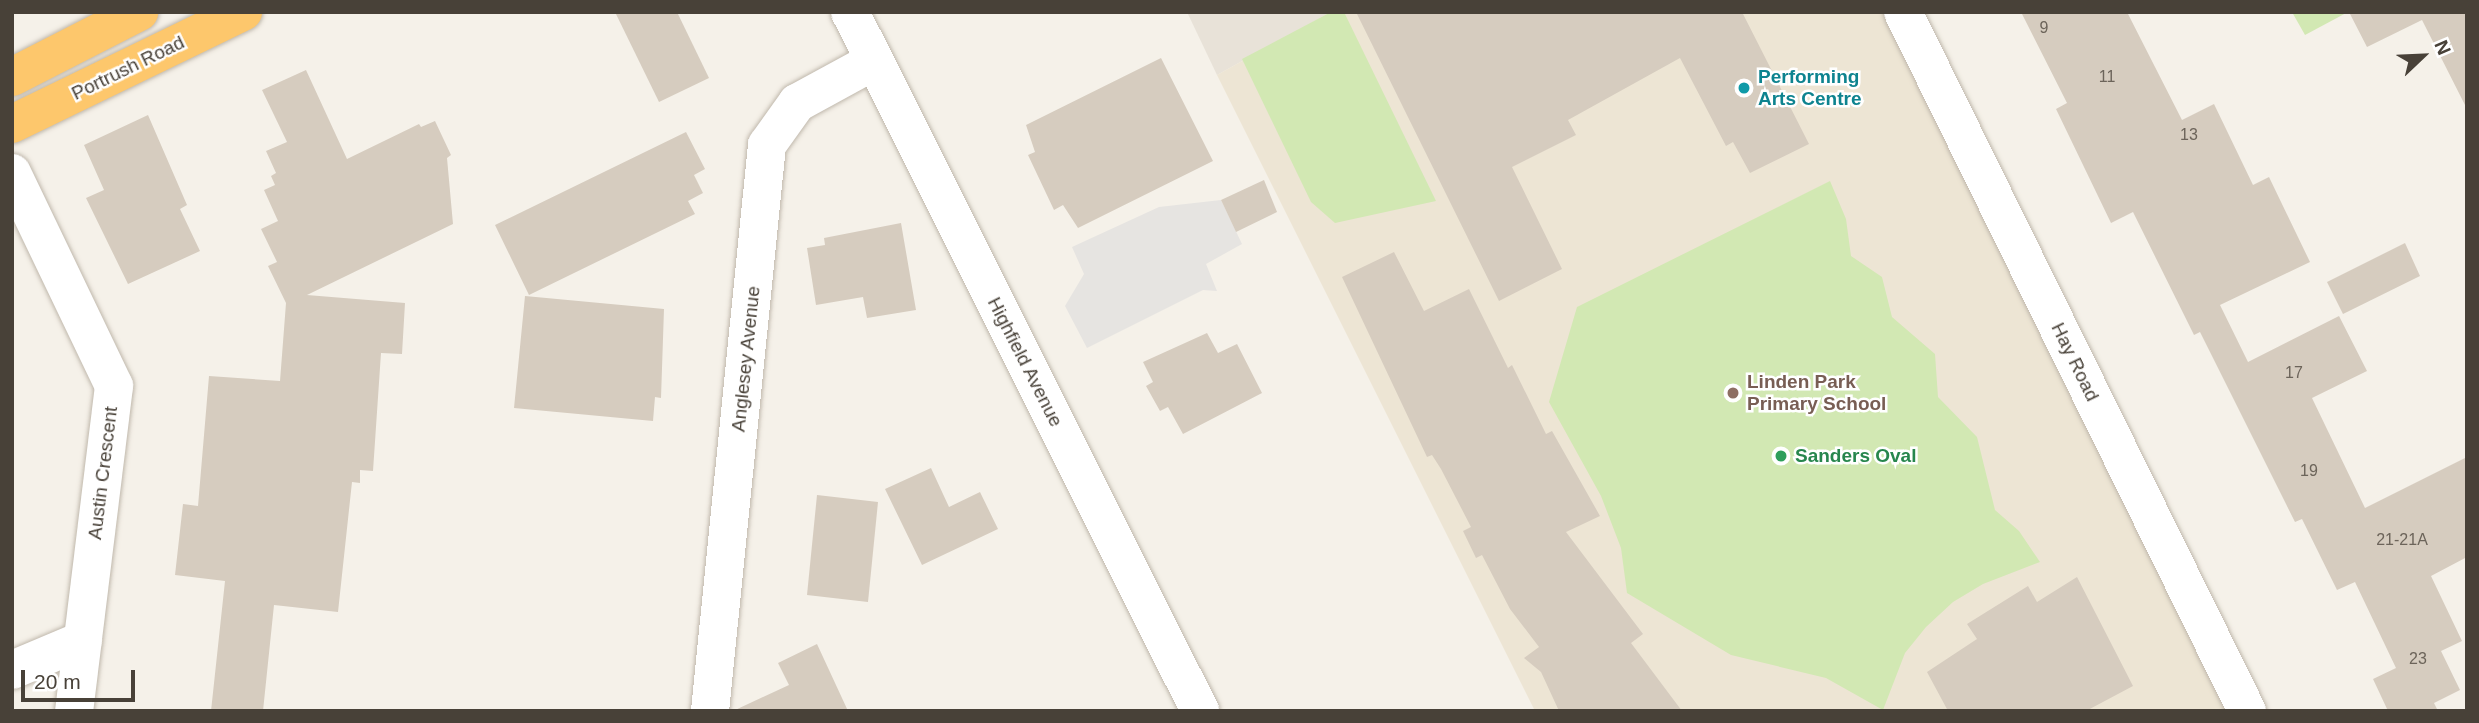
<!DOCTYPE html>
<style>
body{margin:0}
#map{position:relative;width:2479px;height:723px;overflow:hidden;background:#f5f1e9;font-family:Helvetica,sans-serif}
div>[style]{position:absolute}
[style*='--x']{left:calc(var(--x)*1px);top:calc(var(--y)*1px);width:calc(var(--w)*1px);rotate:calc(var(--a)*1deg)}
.residential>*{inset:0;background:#e8e2d8}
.education>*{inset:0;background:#ede5d4}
.green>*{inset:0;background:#d2e8b3}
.parking>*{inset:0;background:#e6e4e1}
.building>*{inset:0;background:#d6ccbf}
.roads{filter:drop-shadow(0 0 2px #c0b8ac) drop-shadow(0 0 2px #c0b8ac)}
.street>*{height:38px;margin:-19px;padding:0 19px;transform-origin:19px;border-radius:19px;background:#fff}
.highway>*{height:38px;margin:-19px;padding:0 19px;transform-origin:19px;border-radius:19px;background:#fdc76c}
.dots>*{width:19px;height:19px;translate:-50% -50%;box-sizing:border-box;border:4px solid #fff;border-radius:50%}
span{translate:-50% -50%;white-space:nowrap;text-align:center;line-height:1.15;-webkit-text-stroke:5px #fff;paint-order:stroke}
.number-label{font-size:16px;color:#6c645a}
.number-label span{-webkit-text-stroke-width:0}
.street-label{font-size:19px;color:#484138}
.culture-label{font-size:19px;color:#0d838f;font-weight:700}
.left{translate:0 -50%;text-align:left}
.education-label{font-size:19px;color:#785e54;font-weight:700}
.leisure-label{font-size:19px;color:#27864d;font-weight:700}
.frame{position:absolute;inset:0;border:14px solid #484138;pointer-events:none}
.north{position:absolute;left:2388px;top:21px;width:70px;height:70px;-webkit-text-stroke:5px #fff;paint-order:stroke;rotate:67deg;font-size:19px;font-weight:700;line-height:28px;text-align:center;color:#484138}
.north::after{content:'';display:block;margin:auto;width:24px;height:32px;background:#484138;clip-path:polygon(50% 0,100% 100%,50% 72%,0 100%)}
.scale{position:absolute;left:21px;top:670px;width:114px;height:32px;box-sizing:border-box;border:4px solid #484138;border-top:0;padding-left:9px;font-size:21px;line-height:24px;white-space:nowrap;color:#484138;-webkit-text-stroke:5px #fff;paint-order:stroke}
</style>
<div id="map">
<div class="residential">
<i style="clip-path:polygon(1187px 12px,1331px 12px,1217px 75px)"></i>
</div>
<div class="education">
<i style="clip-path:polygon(1331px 12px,1903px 12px,2247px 711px,1535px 711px,1217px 75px)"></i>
</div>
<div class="green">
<i style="clip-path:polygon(1331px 12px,1344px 12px,1436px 201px,1335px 223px,1311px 202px,1242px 59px)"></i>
<i style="clip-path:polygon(2292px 12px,2348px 12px,2305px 35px)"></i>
<i style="clip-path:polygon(1830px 181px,1846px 219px,1851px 256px,1882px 277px,1892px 317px,1935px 354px,1938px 397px,1977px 437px,1995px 510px,2019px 531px,2040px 562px,1983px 584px,1953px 602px,1926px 627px,1905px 653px,1883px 710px,1826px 678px,1731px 655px,1627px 593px,1621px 548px,1601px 496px,1549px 402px,1577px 307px)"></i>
</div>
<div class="parking">
<i style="clip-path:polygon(1221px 200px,1242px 244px,1206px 264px,1217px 291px,1203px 290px,1087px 348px,1065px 306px,1084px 274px,1072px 247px,1159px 207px)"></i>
</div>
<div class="building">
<i style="clip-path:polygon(615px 12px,677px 12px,709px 78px,659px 102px)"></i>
<i style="clip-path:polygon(1356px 12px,1742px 12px,1809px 144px,1750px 173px,1733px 142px,1726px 146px,1680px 58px,1568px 120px,1576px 135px,1512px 167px,1562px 269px,1499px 301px)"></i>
<i style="clip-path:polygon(2021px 12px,2127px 12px,2182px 120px,2214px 104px,2253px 185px,2269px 177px,2310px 262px,2220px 305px,2248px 362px,2339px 316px,2367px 371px,2312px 398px,2365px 508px,2467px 457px,2467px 557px,2431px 576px,2462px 641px,2441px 651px,2460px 690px,2434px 703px,2438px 711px,2388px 711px,2373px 679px,2396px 668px,2355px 582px,2337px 590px,2302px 519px,2295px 522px,2200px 332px,2194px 335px,2133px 212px,2111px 223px,2056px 109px,2067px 103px)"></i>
<i style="clip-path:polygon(2349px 12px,2467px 12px,2467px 109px,2422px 20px,2367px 47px)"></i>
<i style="clip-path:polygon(1161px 58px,1213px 161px,1078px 228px,1063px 205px,1054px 210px,1028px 155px,1035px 152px,1026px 125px)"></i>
<i style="clip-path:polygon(306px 70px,347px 159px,419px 124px,421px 127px,435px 121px,451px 155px,447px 158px,453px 224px,307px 295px,405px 303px,402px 354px,381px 353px,373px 471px,360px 470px,360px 483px,352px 482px,338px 612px,274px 605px,263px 711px,211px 711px,225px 581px,175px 575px,183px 504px,198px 506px,209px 376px,280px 381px,286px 303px,268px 266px,277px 262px,261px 229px,278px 221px,264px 190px,275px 185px,271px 176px,276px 173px,266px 151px,287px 142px,262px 90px)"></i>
<i style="clip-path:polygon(148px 115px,187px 205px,180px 209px,200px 251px,128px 284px,86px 198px,104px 190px,84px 145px)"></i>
<i style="clip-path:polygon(686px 132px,705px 169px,694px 175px,703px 193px,688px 201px,695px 214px,529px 295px,495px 225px)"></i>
<i style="clip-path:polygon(1264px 180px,1277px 212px,1236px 232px,1221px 200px)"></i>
<i style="clip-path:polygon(901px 223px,916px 310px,867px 318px,863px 297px,816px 305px,807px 248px,825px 245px,824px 238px)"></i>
<i style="clip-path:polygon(2405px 243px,2420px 276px,2343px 314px,2327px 282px)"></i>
<i style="clip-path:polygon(1394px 252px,1424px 311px,1469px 289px,1508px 368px,1512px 365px,1546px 434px,1552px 431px,1600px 516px,1566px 532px,1643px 634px,1631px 643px,1682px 711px,1559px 711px,1541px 672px,1524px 658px,1539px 647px,1510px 609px,1482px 555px,1476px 558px,1463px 531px,1471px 527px,1441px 469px,1432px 455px,1427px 457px,1342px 277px)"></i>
<i style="clip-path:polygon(525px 296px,664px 309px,661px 398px,655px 397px,653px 421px,514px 408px)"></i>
<i style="clip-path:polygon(1207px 333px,1218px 353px,1237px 344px,1262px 393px,1183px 434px,1168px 407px,1160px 411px,1146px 386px,1153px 382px,1143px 362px)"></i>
<i style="clip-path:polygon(931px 468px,949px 507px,980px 492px,998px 529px,922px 565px,885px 489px)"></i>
<i style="clip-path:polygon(817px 495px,878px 502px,868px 602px,807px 595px)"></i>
<i style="clip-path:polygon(2077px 577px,2133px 686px,2086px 711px,1948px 711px,1927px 672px,1977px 639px,1967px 624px,2028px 586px,2037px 602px)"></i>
<i style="clip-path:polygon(817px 644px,848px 711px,733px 711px,789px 685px,778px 663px)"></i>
</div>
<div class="roads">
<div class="street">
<i style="--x:850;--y:12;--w:782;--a:63.4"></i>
<i style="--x:1903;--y:12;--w:779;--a:63.8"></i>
<i style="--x:12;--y:173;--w:236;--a:64.4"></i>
<i style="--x:114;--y:386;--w:327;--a:97"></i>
<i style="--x:12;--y:670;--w:77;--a:-22.9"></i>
<i style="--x:710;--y:711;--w:569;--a:-84.25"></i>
<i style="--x:767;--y:145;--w:52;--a:-54.5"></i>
<i style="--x:797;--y:103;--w:88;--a:-28.6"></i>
</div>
<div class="highway">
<i style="--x:12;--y:77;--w:143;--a:-27.1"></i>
<i style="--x:12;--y:124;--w:257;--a:-25.9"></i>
</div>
</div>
<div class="dots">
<i style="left:1744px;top:88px;background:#0f9aa8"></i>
<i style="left:1733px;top:393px;background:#8d6e63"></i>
<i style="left:1781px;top:456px;background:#2e9e5b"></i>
</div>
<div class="number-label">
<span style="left:2044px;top:28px">9</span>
<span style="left:2107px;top:77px">11</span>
<span style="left:2189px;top:135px">13</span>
<span style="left:2294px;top:373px">17</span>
<span style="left:2309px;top:471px">19</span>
<span style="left:2402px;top:540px">21-21A</span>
<span style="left:2418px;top:659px">23</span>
</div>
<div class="street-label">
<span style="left:128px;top:68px;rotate:-26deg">Portrush Road</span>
<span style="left:746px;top:359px;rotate:-84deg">Anglesey Avenue</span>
<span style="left:1025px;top:362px;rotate:63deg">Highfield Avenue</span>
<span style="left:2075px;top:362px;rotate:64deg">Hay Road</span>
<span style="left:103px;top:473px;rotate:-83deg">Austin Crescent</span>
</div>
<div class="culture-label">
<span class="left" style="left:1758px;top:88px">Performing<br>Arts Centre</span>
</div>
<div class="education-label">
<span class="left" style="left:1747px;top:393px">Linden Park<br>Primary School</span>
</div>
<div class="leisure-label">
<span class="left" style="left:1795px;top:456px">Sanders Oval</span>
</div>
<div class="frame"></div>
<div class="north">N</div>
<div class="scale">20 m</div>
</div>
